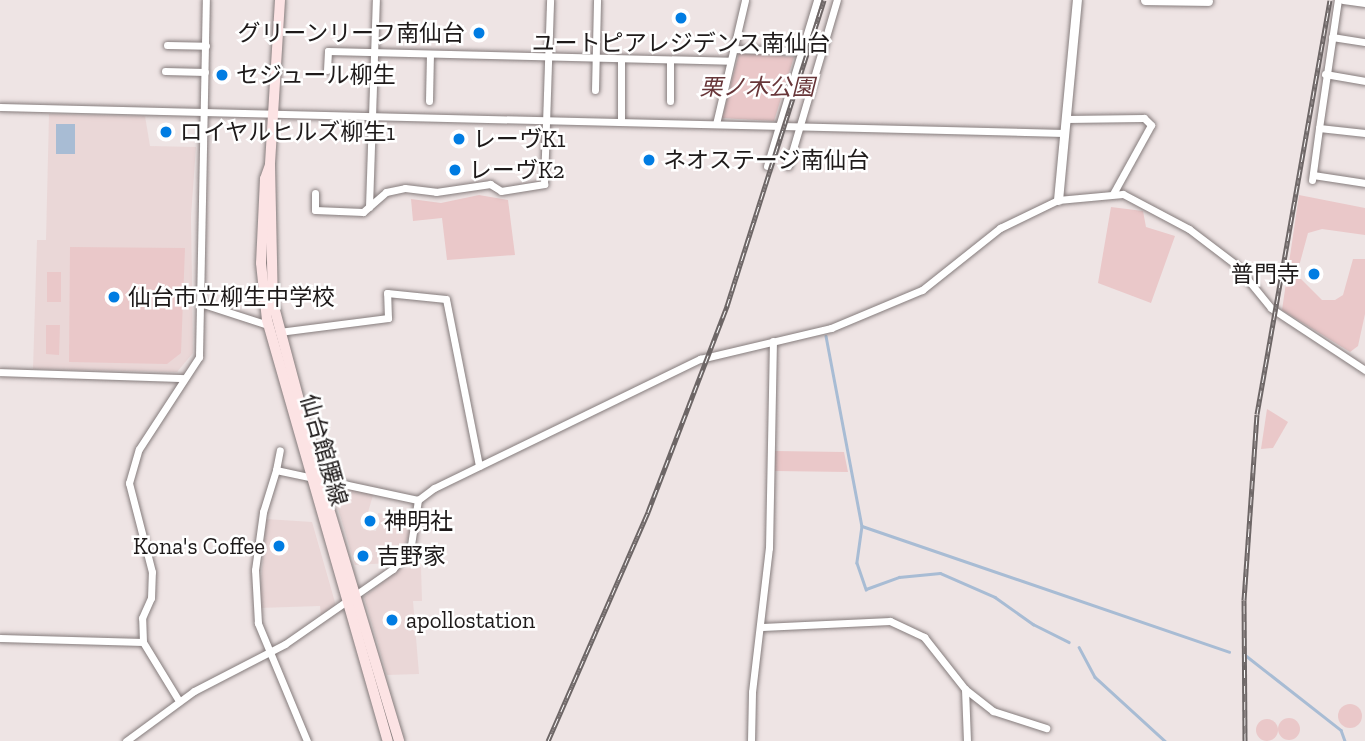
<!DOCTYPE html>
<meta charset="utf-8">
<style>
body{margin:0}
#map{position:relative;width:1365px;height:741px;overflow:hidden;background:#eee4e4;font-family:"Zilla Slab","Noto Sans JP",serif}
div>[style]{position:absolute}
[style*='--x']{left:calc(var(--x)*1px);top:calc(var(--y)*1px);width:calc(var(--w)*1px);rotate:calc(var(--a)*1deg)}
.built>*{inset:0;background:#ead7d7}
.green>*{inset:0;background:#eac8c9}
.round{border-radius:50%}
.water>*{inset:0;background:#a8bcd4}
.stream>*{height:2.5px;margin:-1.25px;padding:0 1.25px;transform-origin:1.25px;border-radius:1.25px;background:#a8bcd4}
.roads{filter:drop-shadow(0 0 2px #857c7c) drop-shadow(0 0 2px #857c7c)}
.minor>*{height:7px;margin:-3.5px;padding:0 3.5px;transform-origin:3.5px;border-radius:3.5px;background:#fff}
.tertiary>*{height:9px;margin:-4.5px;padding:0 4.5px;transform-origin:4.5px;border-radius:4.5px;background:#fff}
.secondary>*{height:10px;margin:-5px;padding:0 5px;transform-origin:5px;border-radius:5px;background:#fce3e4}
.rail>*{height:5px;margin-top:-2.5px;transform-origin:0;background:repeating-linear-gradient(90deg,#fff 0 8px,#6d6666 0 16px);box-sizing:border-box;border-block:2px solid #6d6666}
.dots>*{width:19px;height:19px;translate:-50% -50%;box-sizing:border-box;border:4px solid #fff;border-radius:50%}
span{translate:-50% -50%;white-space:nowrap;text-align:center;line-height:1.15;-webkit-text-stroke:5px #fff;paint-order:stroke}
.poi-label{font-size:23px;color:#1e1a1a}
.right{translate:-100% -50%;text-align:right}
.left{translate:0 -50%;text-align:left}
.park-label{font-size:23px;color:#683639;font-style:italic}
.street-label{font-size:23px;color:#1e1a1a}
</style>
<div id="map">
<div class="built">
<i style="clip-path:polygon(49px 114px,145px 116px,150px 146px,196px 147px,191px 216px,193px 353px,177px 372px,33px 369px,37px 240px,46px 240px)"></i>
<i style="clip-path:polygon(330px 482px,374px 492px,363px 529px,376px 531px,378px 513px,411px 518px,409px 536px,398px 556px,389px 563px,355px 565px)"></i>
<i style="clip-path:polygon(266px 519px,312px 522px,336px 606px,321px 616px,320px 606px,259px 608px)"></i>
<i style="clip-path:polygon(421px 567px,422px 601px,413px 601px,419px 674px,387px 675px,364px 597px,399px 569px)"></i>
</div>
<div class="green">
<i style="clip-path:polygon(739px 53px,794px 57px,774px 121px,722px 118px)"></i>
<i style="clip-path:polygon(479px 195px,508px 200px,515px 255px,447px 260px,442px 218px,413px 221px,411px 199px,441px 203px)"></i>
<i style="clip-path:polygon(1299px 195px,1365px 208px,1365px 235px,1322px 229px,1308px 233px,1298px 270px,1301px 279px,1322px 300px,1335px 300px,1343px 295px,1353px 259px,1365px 259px,1365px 314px,1358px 346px,1350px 352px,1282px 310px)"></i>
<i style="clip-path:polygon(1111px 207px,1143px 211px,1146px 227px,1175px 236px,1151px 303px,1098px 283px)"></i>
<i style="clip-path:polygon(70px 247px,185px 248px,181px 353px,167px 364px,69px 362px)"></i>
<i style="clip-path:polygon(47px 272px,61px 272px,61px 302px,47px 302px)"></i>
<i style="clip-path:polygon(46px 325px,60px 325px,59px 355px,46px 354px)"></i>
<i style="clip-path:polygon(1267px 409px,1288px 422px,1273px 448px,1261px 449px)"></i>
<i style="clip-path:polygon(775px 451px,844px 452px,848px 472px,775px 471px)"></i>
<i class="round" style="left:1338px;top:704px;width:24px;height:24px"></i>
<i class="round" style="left:1278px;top:718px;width:22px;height:22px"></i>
<i class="round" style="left:1256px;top:719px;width:22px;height:22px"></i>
</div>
<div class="water">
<i style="clip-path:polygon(56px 124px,75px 124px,75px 154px,56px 154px)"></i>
</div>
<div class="stream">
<i style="--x:826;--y:336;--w:193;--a:79.3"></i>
<i style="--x:862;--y:526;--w:388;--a:18.9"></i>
<i style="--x:862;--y:526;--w:37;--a:98"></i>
<i style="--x:857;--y:563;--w:28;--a:71"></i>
<i style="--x:866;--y:589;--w:35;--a:-20"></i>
<i style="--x:899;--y:577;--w:41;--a:-5.6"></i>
<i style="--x:940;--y:573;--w:60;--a:23.6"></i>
<i style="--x:995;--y:597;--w:47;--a:35.4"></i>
<i style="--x:1033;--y:624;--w:40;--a:26.6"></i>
<i style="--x:1079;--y:647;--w:34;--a:62"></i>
<i style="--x:1095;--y:677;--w:95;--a:42.4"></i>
<i style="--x:1244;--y:654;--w:123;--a:38.1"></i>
<i style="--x:1341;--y:730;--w:12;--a:70"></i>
</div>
<div class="roads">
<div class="minor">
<i style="--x:1343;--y:0;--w:22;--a:8"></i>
<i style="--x:1332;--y:37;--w:33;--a:9"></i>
<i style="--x:167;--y:45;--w:39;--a:1"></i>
<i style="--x:733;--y:49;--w:70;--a:1.6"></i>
<i style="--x:327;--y:70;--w:19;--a:-87"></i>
<i style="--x:328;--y:51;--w:402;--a:1.4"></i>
<i style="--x:165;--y:71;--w:40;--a:1.4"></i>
<i style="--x:1325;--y:74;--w:41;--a:9.9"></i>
<i style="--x:595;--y:90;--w:90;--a:-88.7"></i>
<i style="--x:429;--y:101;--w:47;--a:-88.8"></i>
<i style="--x:670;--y:101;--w:41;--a:-90"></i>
<i style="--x:0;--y:107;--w:1064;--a:1.4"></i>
<i style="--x:1066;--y:119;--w:78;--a:-0.7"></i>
<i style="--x:1144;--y:118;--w:10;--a:45"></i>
<i style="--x:1151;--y:125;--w:77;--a:118.9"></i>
<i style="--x:621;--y:121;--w:62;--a:-90"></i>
<i style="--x:716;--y:124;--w:127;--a:-76.8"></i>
<i style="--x:1319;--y:128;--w:129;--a:-81.6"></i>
<i style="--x:767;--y:166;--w:173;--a:-73.2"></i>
<i style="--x:788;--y:166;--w:173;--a:-73.6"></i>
<i style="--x:1313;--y:175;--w:53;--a:8.7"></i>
<i style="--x:1312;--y:180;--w:52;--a:-82.3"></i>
<i style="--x:1319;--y:128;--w:46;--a:6.2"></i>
<i style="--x:315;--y:193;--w:17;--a:90"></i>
<i style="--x:315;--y:210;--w:48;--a:2.4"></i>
<i style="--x:363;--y:212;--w:30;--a:-41"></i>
<i style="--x:386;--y:192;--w:19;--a:-12"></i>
<i style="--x:405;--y:188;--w:31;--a:7"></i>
<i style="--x:436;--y:192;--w:55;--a:-8.4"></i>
<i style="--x:490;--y:184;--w:13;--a:32"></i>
<i style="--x:501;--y:191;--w:44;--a:-9.2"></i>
<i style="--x:544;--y:184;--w:184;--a:-88.1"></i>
<i style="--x:369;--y:207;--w:207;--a:-88.1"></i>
<i style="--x:200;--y:303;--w:71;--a:17.9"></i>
<i style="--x:279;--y:332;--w:110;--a:-7.3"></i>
<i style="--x:388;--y:318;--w:25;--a:-92"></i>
<i style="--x:387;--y:293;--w:59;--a:5.8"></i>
<i style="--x:446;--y:299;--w:170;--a:78.8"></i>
<i style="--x:0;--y:372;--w:184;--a:1.9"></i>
<i style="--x:276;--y:470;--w:20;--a:-79"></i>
<i style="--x:320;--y:479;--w:100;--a:12.1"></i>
<i style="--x:762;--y:627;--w:128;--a:-2.7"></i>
<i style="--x:890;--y:621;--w:38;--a:25"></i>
<i style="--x:924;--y:637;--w:66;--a:51.7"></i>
<i style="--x:965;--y:689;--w:36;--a:38"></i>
<i style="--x:993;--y:711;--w:56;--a:17.8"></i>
<i style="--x:0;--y:638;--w:143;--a:1.6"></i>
<i style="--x:965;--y:689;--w:52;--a:87.8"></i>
<i style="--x:179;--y:701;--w:69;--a:-121.4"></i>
<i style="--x:143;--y:642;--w:24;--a:-92"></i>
<i style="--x:142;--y:618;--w:22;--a:-66"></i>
<i style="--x:151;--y:598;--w:26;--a:-88"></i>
<i style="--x:152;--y:572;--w:92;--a:-104.5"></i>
<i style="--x:129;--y:483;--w:35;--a:-74"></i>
<i style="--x:139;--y:449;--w:110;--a:-56.9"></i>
<i style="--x:199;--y:357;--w:357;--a:-88.9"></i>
<i style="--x:126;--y:741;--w:84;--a:-36.3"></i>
<i style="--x:194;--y:691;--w:102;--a:-27.3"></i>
<i style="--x:285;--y:644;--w:131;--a:-34.8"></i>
<i style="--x:393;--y:569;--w:30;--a:-53"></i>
<i style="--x:411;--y:545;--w:46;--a:-81.2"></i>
<i style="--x:418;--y:500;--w:20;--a:-37"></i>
<i style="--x:434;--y:488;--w:296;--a:-25.9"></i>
<i style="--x:700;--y:359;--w:135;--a:-13.3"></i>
<i style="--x:831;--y:328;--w:99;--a:-22.7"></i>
<i style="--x:922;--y:290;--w:100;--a:-38.5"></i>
<i style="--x:1000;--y:228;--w:64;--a:-25.8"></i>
<i style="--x:1058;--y:200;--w:65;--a:-5.3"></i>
<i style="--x:1123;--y:194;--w:75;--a:27.9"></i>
<i style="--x:1189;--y:229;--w:58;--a:37.3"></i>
<i style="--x:1235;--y:264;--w:57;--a:50.7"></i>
<i style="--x:1271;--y:308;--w:113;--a:33.4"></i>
<i style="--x:307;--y:741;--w:128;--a:-112.6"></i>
<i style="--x:258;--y:623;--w:53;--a:-93.2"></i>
<i style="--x:255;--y:570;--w:59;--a:-82.1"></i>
<i style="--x:263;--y:512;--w:44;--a:-72.8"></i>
<i style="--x:276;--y:470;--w:34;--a:12"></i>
<i style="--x:751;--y:741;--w:49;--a:-88.8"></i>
<i style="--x:752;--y:692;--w:145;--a:-83.3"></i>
<i style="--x:769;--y:548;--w:207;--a:-88.9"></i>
</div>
<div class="tertiary">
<i style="--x:1145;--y:0;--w:63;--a:0.9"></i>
<i style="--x:1058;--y:200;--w:201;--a:-84.6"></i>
</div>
<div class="secondary">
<i style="--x:280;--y:0;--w:165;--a:93.5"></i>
<i style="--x:270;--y:165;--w:138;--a:88.8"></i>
<i style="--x:273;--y:303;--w:182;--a:75"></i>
<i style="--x:320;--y:479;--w:274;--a:73.2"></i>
<i style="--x:270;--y:165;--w:15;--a:110"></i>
<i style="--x:265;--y:179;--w:84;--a:92.7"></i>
<i style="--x:261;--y:263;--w:57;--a:84"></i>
<i style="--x:267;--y:320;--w:438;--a:74"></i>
</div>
</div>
<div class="rail">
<i style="--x:548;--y:741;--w:250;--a:-66.4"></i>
<i style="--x:648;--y:512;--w:221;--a:-69"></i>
<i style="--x:727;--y:306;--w:321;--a:-72.4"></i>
<i style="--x:1245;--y:741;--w:141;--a:-90.4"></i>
<i style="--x:1244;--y:600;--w:186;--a:-86"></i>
<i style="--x:1257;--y:414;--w:420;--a:-80"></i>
</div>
<div class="dots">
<i style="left:681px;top:18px;background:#007ce2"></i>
<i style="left:479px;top:33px;background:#007ce2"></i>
<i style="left:222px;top:75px;background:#007ce2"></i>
<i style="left:166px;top:132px;background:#007ce2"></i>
<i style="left:459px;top:139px;background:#007ce2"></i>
<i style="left:649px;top:160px;background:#007ce2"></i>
<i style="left:455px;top:170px;background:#007ce2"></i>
<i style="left:1314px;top:274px;background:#007ce2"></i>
<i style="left:114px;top:297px;background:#007ce2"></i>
<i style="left:370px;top:521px;background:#007ce2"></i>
<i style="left:279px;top:546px;background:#007ce2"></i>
<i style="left:363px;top:556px;background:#007ce2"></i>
<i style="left:392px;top:620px;background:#007ce2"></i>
</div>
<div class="poi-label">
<span class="right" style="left:465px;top:33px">グリーンリーフ南仙台</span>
<span style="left:681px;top:43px">ユートピアレジデンス南仙台</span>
<span class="left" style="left:236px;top:75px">セジュール柳生</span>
<span class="left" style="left:180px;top:132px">ロイヤルヒルズ柳生1</span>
<span class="left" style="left:473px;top:139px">レーヴK1</span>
<span class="left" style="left:663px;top:160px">ネオステージ南仙台</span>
<span class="left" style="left:469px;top:170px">レーヴK2</span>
<span class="right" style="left:1300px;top:274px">普門寺</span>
<span class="left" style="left:128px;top:297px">仙台市立柳生中学校</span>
<span class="left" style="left:384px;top:521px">神明社</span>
<span class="right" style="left:265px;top:546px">Kona's Coffee</span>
<span class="left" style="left:377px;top:556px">吉野家</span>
<span class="left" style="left:406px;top:620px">apollostation</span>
</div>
<div class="park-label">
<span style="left:757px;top:87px">栗ノ木公園</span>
</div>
<div class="street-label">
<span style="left:324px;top:450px;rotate:74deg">仙台館腰線</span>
</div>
</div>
